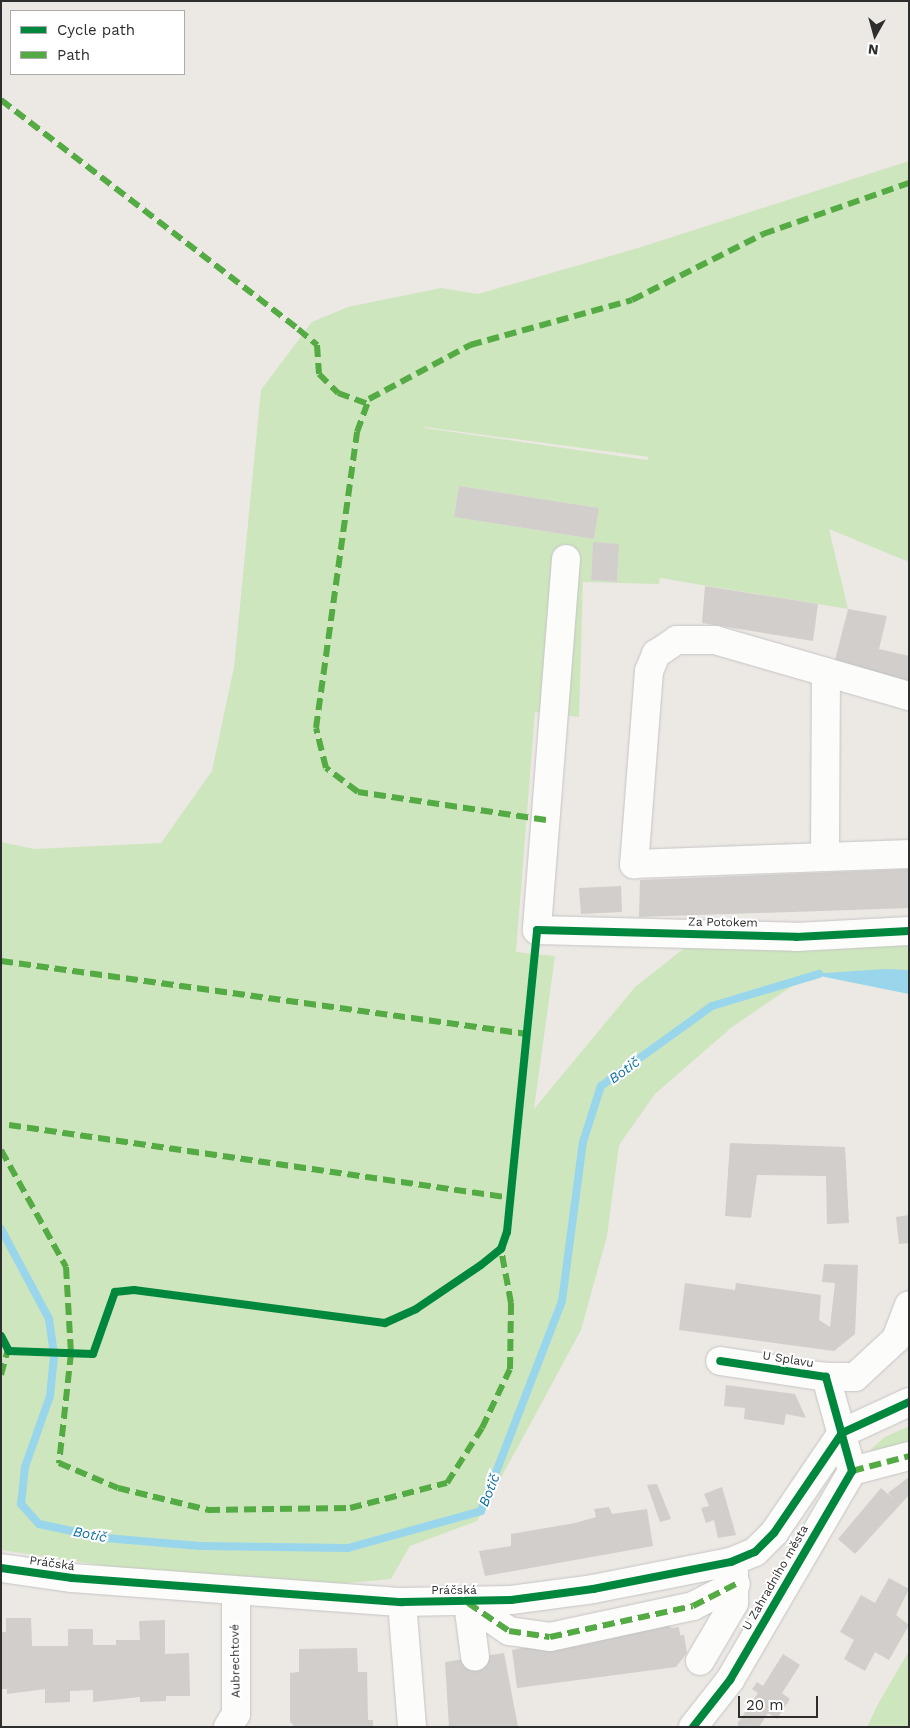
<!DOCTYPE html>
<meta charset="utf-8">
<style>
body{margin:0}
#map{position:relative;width:910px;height:1728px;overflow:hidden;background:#ece8e4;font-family:"Work Sans",sans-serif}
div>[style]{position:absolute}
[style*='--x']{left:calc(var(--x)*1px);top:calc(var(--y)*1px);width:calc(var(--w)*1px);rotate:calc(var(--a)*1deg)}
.green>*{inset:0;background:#cee6be}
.water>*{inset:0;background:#99d6ec}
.stream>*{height:8px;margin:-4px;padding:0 4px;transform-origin:4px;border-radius:4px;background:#99d6ec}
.building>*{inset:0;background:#d1cecb}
.roads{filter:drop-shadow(0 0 1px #c5c4c5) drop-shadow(0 0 1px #c5c4c5)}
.minor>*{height:28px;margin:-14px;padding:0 14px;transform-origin:14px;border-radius:14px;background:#fcfcfb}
.quiet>*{height:6px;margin-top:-3px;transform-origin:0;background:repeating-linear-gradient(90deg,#54ab44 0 12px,transparent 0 18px)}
.cycleway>*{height:8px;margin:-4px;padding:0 4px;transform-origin:4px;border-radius:4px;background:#00873e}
span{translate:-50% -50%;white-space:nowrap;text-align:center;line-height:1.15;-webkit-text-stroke:4px #fff;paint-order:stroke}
.street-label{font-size:12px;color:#2e2e2e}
.water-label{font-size:14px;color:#0d6fa3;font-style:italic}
.frame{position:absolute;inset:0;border:2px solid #2e2e2e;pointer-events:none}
.legend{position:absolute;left:10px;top:10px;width:175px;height:65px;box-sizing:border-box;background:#fff;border:1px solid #ababab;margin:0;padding:6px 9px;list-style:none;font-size:15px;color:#2e2e2e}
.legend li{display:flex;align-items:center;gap:10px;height:25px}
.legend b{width:25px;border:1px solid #ababab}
.north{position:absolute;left:850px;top:10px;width:50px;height:50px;-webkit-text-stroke:4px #fff;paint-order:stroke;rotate:187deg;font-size:14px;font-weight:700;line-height:20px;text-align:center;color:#2e2e2e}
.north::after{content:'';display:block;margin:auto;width:18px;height:22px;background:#2e2e2e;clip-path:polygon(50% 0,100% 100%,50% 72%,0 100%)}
.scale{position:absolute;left:738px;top:1696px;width:80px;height:22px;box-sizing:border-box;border:2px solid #2e2e2e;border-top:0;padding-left:6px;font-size:15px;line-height:18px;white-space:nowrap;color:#2e2e2e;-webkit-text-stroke:4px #fff;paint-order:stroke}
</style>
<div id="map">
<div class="green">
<i style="clip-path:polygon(evenodd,909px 161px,909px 562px,829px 529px,848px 609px,660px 578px,659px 584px,583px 582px,579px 717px,535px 712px,516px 952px,555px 956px,534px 1109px,635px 987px,687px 946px,909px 940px,909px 970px,810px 974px,732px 1027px,655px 1094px,619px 1145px,607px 1236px,581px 1330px,532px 1421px,477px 1521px,410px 1546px,391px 1579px,327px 1585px,221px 1583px,1px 1550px,1px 842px,34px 849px,161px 843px,212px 771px,234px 667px,261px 390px,312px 322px,348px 307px,441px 288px,478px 294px,638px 248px,909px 161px,425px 428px,425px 427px,649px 457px,647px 460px,425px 428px,909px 161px,459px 486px,599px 508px,594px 539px,454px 517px,459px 486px,909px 161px,593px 543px,619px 544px,617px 582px,591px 580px,593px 543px)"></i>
<i style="clip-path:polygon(909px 1426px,909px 1451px,872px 1457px,871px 1449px,885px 1437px)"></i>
<i style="clip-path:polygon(909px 1651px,909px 1727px,867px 1727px,878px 1704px)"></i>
</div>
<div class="water">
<i style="clip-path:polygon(885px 969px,909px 970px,909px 994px,810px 974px)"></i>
</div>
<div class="stream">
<i style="--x:1;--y:1229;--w:102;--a:61.9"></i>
<i style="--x:49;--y:1319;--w:37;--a:82"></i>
<i style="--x:54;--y:1356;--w:40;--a:95.7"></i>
<i style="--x:50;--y:1396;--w:75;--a:109.4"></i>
<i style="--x:25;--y:1467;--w:37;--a:96"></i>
<i style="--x:21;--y:1504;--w:27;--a:48"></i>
<i style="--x:39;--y:1524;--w:67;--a:12"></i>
<i style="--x:105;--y:1538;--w:95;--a:4.8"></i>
<i style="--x:200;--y:1546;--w:148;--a:0.8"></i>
<i style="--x:348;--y:1548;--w:138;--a:-15.5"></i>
<i style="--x:481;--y:1511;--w:225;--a:-68.9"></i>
<i style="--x:562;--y:1301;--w:160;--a:-82.5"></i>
<i style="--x:583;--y:1142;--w:59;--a:-72.2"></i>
<i style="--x:601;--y:1086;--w:137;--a:-35.8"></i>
<i style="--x:712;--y:1006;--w:112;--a:-16.7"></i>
</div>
<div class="building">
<i style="clip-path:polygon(459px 486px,599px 508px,594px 539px,454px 517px)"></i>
<i style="clip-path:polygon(593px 542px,619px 544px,617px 582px,591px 580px)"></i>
<i style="clip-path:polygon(705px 586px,818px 604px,813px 641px,702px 623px)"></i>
<i style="clip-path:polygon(848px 609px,887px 616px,879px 649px,909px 656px,909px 687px,833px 668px)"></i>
<i style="clip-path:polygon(909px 869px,909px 908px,639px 917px,640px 880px)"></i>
<i style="clip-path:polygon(621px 886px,622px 912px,581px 914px,579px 888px)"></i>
<i style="clip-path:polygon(730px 1143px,845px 1147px,849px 1223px,827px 1224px,826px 1176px,757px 1175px,751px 1218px,725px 1216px)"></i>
<i style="clip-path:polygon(909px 1215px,909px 1243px,899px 1244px,896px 1217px)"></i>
<i style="clip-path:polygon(824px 1264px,858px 1265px,855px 1334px,834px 1351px,679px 1330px,685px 1283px,735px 1290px,736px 1283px,821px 1295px,819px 1320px,830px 1327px,835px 1283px,822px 1282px)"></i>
<i style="clip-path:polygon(726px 1385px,795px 1394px,806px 1418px,786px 1414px,784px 1425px,744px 1419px,745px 1408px,724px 1406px)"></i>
<i style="clip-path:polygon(909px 1477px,909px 1495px,855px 1554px,838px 1539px,881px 1488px,895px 1500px,888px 1493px)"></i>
<i style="clip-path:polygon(657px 1484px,671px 1519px,660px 1522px,647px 1485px)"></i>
<i style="clip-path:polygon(722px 1487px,736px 1535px,718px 1538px,714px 1520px,706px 1523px,701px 1508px,709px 1506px,704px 1494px)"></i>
<i style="clip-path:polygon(609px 1507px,612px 1514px,647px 1509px,653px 1546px,485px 1576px,479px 1551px,511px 1546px,511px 1534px,575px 1523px,596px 1517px,594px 1509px)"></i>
<i style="clip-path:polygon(889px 1578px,909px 1589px,896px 1615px,909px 1625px,889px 1660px,875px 1652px,865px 1671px,844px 1659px,854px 1640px,840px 1632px,861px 1595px,875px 1603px)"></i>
<i style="clip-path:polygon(6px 1618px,31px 1618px,32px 1646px,68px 1646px,68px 1629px,93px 1629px,93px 1645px,116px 1645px,116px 1640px,140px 1640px,139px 1621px,165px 1620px,165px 1654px,189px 1653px,190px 1696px,166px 1696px,166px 1701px,140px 1702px,140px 1697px,93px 1702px,93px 1690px,70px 1691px,70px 1702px,45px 1703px,45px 1689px,7px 1694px,7px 1689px,1px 1689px,1px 1632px,6px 1632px)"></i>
<i style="clip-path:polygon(669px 1618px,671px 1628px,679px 1627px,680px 1635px,684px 1635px,687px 1653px,676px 1667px,517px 1688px,512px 1650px)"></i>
<i style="clip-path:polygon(357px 1648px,358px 1672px,367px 1672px,368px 1720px,373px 1720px,373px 1727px,295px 1727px,290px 1722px,290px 1673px,299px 1672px,299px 1649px)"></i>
<i style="clip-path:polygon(504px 1653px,518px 1727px,449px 1727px,445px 1662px)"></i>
<i style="clip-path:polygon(783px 1654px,800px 1665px,782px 1693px,790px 1699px,777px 1719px,768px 1713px,759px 1727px,740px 1727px,737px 1724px,758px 1693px,752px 1689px,757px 1682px,763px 1686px)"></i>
</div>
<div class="roads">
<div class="minor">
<i style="--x:566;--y:559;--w:372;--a:94.5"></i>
<i style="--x:537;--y:930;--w:259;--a:1.5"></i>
<i style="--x:796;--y:937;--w:113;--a:-3"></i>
<i style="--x:909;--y:696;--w:202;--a:-163.9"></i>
<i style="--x:715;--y:640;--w:38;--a:180"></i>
<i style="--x:677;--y:640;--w:25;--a:146"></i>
<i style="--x:656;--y:654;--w:18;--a:112"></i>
<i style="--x:649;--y:671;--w:194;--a:94.4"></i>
<i style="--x:634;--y:864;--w:275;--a:-2.1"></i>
<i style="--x:825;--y:857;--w:185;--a:-89.7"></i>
<i style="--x:826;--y:1377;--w:29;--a:0"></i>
<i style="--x:855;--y:1377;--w:56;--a:-42.8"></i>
<i style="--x:896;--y:1339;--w:36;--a:-69"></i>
<i style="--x:852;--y:1471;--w:59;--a:-14.7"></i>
<i style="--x:1;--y:1568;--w:72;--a:8"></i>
<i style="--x:72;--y:1578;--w:331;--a:4.2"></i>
<i style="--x:402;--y:1602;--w:109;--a:-1.1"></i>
<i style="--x:511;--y:1600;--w:83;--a:-7.6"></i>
<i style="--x:593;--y:1589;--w:141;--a:-11.1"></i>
<i style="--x:731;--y:1562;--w:26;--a:-23"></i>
<i style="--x:755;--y:1552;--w:27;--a:-45"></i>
<i style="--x:774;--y:1533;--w:121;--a:-55.8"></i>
<i style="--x:842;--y:1433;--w:74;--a:-24.8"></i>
<i style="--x:402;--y:1602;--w:125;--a:85.4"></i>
<i style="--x:468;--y:1603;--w:50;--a:34.3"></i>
<i style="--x:509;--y:1631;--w:41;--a:8.3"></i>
<i style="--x:550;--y:1637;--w:146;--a:-12.2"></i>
<i style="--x:693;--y:1606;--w:48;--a:-27.1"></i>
<i style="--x:468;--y:1603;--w:54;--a:82.6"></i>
<i style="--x:700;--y:1661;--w:67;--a:-59.6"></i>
<i style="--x:734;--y:1603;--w:31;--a:-90"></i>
<i style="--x:228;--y:1727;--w:15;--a:-58"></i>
<i style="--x:236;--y:1714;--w:122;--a:-90"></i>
<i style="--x:693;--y:1727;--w:60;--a:-51.8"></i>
<i style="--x:730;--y:1680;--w:242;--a:-59.7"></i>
<i style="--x:852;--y:1471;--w:98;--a:-105.5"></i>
<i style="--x:826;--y:1377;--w:107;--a:-171.4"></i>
</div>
</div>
<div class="quiet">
<i style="--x:1;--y:100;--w:375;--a:37.6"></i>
<i style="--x:298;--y:329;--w:25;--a:40"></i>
<i style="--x:317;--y:345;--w:29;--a:86"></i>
<i style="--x:319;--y:374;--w:27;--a:45"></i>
<i style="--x:338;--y:393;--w:33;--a:20"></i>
<i style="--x:546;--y:820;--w:190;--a:-171.5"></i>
<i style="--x:358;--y:792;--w:40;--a:-143"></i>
<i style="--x:326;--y:768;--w:41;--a:-104"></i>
<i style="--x:316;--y:728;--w:299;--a:-82.1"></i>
<i style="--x:357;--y:432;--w:35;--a:-70"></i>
<i style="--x:369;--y:399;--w:115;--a:-28.1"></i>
<i style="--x:470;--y:345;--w:168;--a:-15.5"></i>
<i style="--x:632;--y:300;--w:147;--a:-26.7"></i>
<i style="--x:763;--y:234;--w:155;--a:-19.3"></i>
<i style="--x:1;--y:961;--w:531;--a:7.9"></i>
<i style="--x:9;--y:1125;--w:507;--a:8.27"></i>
<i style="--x:1;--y:1150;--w:134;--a:60.9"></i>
<i style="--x:66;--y:1267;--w:86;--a:86.7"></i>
<i style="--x:71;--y:1353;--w:111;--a:96.2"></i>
<i style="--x:59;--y:1463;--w:64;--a:23"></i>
<i style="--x:118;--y:1488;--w:93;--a:13.7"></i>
<i style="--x:208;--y:1510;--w:142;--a:-0.8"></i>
<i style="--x:350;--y:1508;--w:100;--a:-14.5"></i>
<i style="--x:447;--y:1483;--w:65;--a:-57.5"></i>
<i style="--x:482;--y:1428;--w:65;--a:-64.6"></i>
<i style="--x:510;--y:1369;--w:66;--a:-89.1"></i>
<i style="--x:511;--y:1303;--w:55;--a:-100.5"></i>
<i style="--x:1;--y:1375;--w:27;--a:-75"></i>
<i style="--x:852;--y:1471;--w:59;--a:-14.7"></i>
<i style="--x:468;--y:1603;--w:50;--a:34.3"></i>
<i style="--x:509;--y:1631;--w:41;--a:8.3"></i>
<i style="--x:550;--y:1637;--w:146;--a:-12.2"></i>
<i style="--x:693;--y:1606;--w:48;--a:-27.1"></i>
</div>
<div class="cycleway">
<i style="--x:1;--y:1336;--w:17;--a:62"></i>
<i style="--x:9;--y:1351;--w:84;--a:2"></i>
<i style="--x:93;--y:1354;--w:66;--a:-70.5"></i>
<i style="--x:115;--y:1292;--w:19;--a:-6"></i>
<i style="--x:134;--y:1290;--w:253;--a:7.5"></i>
<i style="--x:385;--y:1323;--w:34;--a:-24"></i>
<i style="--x:416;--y:1309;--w:78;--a:-34.1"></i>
<i style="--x:481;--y:1265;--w:26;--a:-39"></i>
<i style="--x:501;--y:1249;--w:18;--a:-71"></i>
<i style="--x:507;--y:1232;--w:303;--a:-84.3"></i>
<i style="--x:537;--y:930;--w:259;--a:1.5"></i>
<i style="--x:796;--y:937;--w:113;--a:-3"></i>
<i style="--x:1;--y:1568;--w:72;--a:8"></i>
<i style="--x:72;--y:1578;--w:331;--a:4.2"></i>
<i style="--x:402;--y:1602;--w:109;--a:-1.1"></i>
<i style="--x:511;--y:1600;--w:83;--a:-7.6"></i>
<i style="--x:593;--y:1589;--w:141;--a:-11.1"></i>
<i style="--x:731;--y:1562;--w:26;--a:-23"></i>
<i style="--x:755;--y:1552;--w:27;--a:-45"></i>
<i style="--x:774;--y:1533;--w:121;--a:-55.8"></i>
<i style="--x:842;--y:1433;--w:74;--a:-24.8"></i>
<i style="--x:693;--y:1727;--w:60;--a:-51.8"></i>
<i style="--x:730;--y:1680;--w:242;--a:-59.7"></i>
<i style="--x:852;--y:1471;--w:98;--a:-105.5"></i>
<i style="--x:826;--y:1377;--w:107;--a:-171.4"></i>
</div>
<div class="street-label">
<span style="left:723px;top:923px;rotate:1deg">Za Potokem</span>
<span style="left:788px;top:1360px;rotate:9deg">U Splavu</span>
<span style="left:52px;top:1564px;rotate:8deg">Práčská</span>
<span style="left:776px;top:1578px;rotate:-60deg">U Zahradního města</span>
<span style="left:454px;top:1591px">Práčská</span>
<span style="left:236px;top:1661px;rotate:-91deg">Aubrechtové</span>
</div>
<div class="water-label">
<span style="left:624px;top:1070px;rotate:-36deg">Botič</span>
<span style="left:489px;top:1490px;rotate:-68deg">Botič</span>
<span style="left:90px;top:1534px;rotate:11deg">Botič</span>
</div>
<div class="frame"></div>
<ul class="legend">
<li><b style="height:6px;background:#00873e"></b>Cycle path</li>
<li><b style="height:6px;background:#54ab44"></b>Path</li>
</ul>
<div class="north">N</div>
<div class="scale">20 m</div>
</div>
